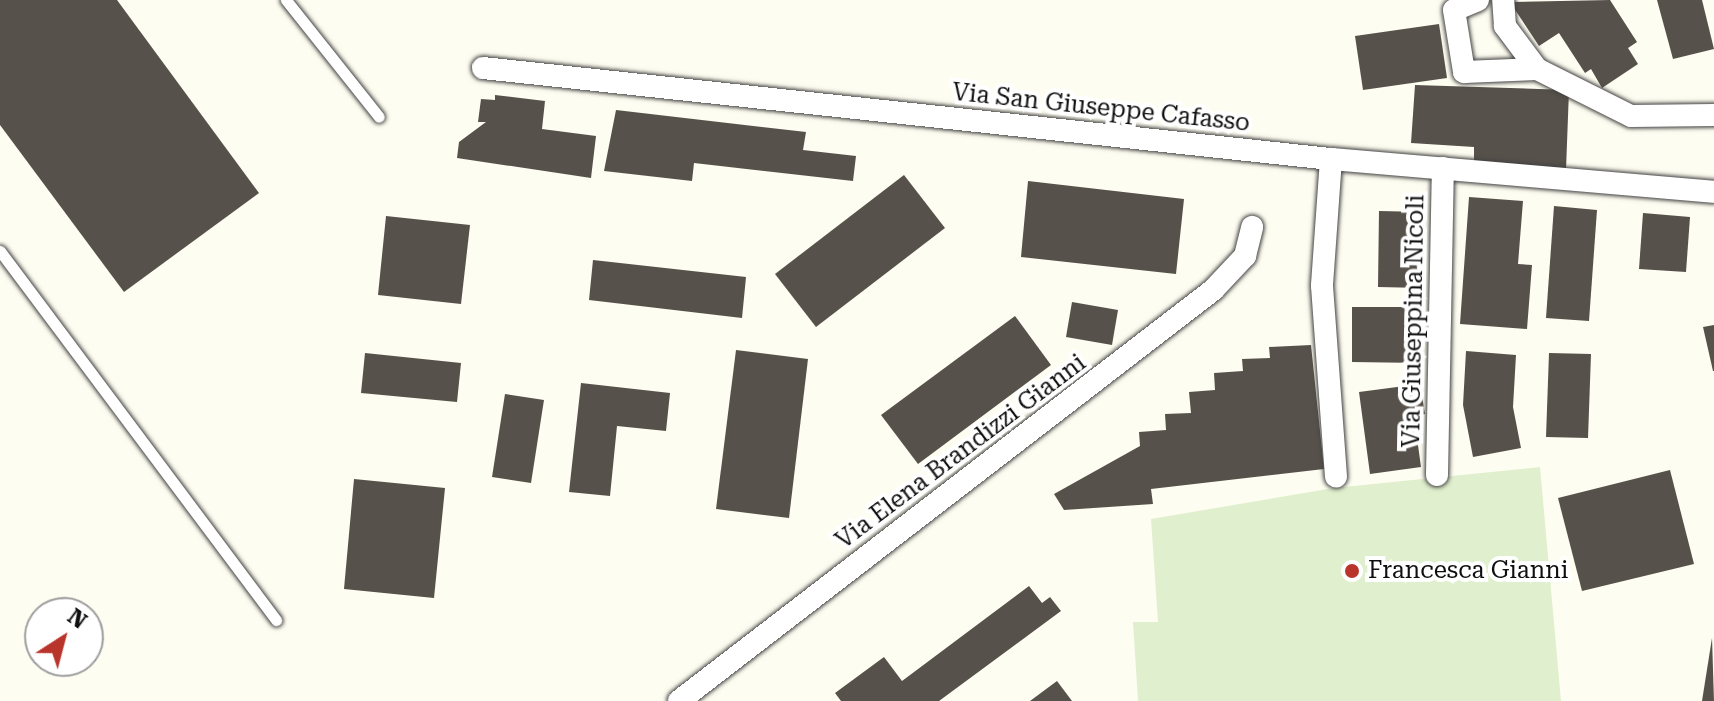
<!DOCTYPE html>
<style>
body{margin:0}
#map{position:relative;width:1714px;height:701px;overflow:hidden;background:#fefdf1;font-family:"Roboto Serif",serif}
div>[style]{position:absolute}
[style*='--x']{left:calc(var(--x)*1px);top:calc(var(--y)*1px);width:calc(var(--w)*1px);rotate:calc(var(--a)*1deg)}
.pitch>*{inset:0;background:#e0efcd}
.building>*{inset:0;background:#57514b}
.roads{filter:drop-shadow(0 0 2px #424242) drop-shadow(0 0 2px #424242)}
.service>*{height:11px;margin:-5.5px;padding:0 5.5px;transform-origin:5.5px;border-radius:5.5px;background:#fff}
.minor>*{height:22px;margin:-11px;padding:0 11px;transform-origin:11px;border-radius:11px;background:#fff}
.dots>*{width:22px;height:22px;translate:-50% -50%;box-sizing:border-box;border:4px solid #fff;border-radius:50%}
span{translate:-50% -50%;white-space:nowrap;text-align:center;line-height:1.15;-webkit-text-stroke:8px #fff;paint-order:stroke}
.street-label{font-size:24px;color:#0f0f0f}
.poi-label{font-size:24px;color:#0f0f0f}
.left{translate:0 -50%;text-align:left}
.north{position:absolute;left:24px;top:597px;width:80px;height:80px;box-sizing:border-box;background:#fff;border:2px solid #9f9f9f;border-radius:50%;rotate:36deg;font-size:22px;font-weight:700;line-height:32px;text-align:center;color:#0f0f0f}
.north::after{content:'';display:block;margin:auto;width:28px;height:36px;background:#b9352c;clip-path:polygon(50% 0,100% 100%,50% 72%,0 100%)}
</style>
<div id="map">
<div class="pitch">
<i style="clip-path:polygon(1540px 467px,1561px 701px,1138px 701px,1133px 622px,1158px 622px,1151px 519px,1334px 488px)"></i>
</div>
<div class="building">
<i style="clip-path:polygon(0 0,117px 0,259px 193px,124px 292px,0 125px)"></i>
<i style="clip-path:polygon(1610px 0,1637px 42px,1628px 48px,1638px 64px,1602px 88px,1591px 69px,1585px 73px,1559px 33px,1539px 46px,1510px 2px)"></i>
<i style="clip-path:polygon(1657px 0,1702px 0,1714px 49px,1673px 59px)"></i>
<i style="clip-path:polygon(1439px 24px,1447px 78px,1363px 90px,1355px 36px)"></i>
<i style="clip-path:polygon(1415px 85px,1569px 90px,1566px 170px,1474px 162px,1474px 147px,1411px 143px)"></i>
<i style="clip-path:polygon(495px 95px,545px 101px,542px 129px,596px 136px,591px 178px,457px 158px,459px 142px,486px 122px,478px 122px,481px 99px,495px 100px)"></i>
<i style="clip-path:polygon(616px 110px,806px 132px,803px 150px,856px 156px,853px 181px,694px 163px,692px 181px,604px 171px)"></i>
<i style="clip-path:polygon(904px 175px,945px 228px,816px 327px,775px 274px)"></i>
<i style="clip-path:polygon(1028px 181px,1184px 199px,1176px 274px,1021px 257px)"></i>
<i style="clip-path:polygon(1469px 197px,1523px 201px,1518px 264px,1532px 265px,1527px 329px,1460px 324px)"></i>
<i style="clip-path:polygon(1554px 206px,1597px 210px,1589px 321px,1546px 318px)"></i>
<i style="clip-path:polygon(1379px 211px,1424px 212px,1423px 288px,1378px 287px)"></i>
<i style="clip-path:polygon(1643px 213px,1690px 217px,1686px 272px,1639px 269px)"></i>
<i style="clip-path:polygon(386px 216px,470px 225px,461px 304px,378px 295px)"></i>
<i style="clip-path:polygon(593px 260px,746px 277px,742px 318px,589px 300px)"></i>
<i style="clip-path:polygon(1072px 302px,1118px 310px,1112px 345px,1066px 337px)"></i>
<i style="clip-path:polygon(1352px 307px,1422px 307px,1421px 363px,1352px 362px)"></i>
<i style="clip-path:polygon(1015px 316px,1051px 365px,918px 464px,881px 415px)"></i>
<i style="clip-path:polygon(1714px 325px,1714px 371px,1713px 371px,1703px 327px)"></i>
<i style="clip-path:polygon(1311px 345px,1324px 469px,1151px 489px,1153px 504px,1064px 510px,1054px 494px,1140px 446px,1139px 432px,1166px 430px,1165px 414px,1191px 413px,1189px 392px,1215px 390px,1214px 373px,1243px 371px,1242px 359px,1270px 358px,1269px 347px)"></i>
<i style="clip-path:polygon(736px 350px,808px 359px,789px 518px,716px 509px)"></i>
<i style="clip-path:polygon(1466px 351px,1516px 355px,1513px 407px,1521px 448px,1473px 457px,1463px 405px)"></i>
<i style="clip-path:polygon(365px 353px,461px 363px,457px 402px,361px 393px)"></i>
<i style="clip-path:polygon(1549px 353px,1591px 354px,1588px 438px,1546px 437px)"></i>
<i style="clip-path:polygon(581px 383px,670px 393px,666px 431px,617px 426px,610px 496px,569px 492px)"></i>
<i style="clip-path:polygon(1420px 384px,1425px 414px,1414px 416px,1421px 467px,1370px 474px,1359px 392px)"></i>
<i style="clip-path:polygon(505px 394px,544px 400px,531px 483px,492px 477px)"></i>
<i style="clip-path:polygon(1670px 470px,1694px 564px,1582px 591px,1558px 498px)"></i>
<i style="clip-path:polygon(354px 479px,445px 488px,434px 598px,344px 589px)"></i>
<i style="clip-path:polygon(1029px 586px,1042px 603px,1050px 597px,1061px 611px,939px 701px,841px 701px,835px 693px,884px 657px,902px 681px)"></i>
<i style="clip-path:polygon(1712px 638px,1714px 701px,1702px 701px)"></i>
<i style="clip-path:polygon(1057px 681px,1072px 701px,1030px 701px)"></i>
</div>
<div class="roads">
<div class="service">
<i style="--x:286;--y:0;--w:149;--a:51.5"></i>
<i style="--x:0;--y:251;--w:461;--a:53.2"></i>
</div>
<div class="minor">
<i style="--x:1478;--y:0;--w:26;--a:157"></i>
<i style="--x:1454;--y:10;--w:63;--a:80.8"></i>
<i style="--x:1464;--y:72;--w:73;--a:-2.4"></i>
<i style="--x:1537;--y:69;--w:54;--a:-126.7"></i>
<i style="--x:1505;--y:26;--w:26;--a:-94"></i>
<i style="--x:483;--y:68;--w:853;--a:6.13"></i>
<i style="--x:1331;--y:159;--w:384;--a:4.9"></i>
<i style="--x:1537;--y:69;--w:105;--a:26.6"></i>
<i style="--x:1631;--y:116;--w:83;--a:-0.7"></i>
<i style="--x:1331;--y:159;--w:127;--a:94.1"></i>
<i style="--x:1322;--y:286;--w:191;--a:85.8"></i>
<i style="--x:1437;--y:475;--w:307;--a:-88.9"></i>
<i style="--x:679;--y:701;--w:674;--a:-37.58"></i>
<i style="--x:1213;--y:290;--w:47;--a:-46.7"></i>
<i style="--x:1245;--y:256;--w:30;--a:-76"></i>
</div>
</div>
<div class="dots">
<i style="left:1352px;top:571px;background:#b9352c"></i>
</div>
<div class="street-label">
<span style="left:1101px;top:108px;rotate:6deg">Via San Giuseppe Cafasso</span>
<span style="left:1414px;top:321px;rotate:-89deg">Via Giuseppina Nicoli</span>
<span style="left:961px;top:452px;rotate:-37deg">Via Elena Brandizzi Gianni</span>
</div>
<div class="poi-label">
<span class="left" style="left:1368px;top:571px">Francesca Gianni</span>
</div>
<div class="north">N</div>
</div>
